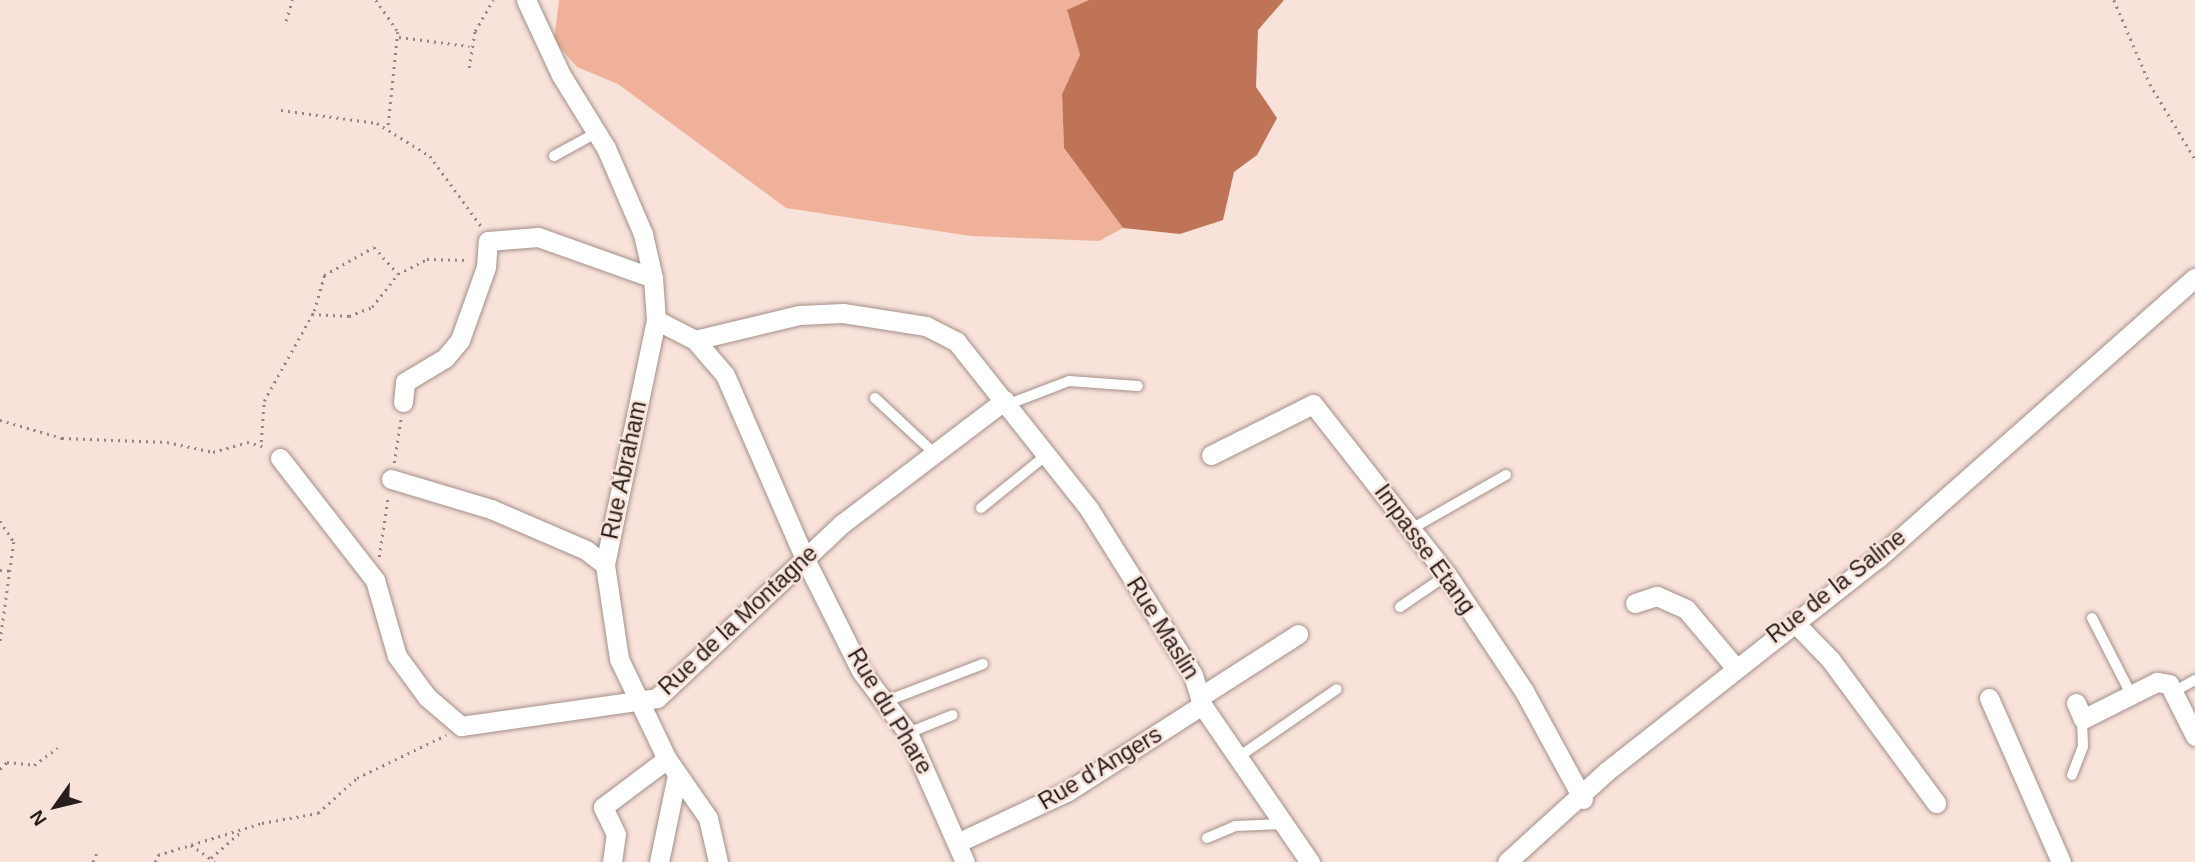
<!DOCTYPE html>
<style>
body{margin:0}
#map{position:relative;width:2195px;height:862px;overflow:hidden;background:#f8e2da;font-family:Arial,sans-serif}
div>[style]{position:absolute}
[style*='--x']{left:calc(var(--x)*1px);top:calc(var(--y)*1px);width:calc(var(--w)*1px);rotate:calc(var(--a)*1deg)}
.green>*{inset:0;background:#efb199}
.water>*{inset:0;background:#bf7457}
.path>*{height:2.5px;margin-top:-1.25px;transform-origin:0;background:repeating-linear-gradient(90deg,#958580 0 2px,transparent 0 7px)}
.roads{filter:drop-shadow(0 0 2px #a49089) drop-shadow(0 0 2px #a49089)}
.lane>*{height:10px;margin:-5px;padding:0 5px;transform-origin:5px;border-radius:5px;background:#fff}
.street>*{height:19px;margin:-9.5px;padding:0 9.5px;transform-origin:9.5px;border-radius:9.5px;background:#fff}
span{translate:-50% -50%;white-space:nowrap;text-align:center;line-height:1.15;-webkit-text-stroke:5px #f8e2da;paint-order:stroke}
.street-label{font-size:23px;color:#271f1c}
.north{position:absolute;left:21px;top:771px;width:70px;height:70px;-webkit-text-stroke:5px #f8e2da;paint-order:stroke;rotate:236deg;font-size:19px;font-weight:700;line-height:28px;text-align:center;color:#271f1c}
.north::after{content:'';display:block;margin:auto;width:24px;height:32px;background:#271f1c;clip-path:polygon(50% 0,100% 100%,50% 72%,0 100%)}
</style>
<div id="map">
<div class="green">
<i style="clip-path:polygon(559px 0,1089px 0,1067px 11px,1080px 55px,1062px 94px,1064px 148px,1123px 228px,1099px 241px,971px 236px,786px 208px,618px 84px,577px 67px,554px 41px)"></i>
</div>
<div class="water">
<i style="clip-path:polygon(1089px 0,1284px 0,1258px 30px,1256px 87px,1277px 118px,1257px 155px,1234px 172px,1223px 220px,1180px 234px,1123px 228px,1064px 148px,1062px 94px,1080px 55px,1067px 10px)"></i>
</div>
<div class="path">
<i style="--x:376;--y:0;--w:39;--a:55"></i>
<i style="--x:398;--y:32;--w:98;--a:95.9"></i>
<i style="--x:2114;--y:0;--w:91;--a:66.8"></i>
<i style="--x:2150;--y:84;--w:87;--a:59"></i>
<i style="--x:286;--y:21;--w:22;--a:-74"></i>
<i style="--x:399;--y:37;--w:71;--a:7.3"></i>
<i style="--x:469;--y:68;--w:37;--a:-81"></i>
<i style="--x:475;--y:31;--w:36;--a:-60"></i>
<i style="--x:281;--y:110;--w:97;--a:7.7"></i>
<i style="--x:377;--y:123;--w:62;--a:31.9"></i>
<i style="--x:430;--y:156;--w:87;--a:53.9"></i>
<i style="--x:312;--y:314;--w:37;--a:3"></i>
<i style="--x:349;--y:316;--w:25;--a:-21"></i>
<i style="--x:372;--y:307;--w:42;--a:-51.8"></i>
<i style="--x:398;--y:274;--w:33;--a:-27"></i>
<i style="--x:427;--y:259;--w:41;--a:1.4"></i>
<i style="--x:0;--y:420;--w:65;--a:16.2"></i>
<i style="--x:62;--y:438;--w:105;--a:2.2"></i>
<i style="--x:167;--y:442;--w:47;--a:12.3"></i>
<i style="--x:213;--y:452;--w:35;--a:-16"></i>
<i style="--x:247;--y:442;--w:20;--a:15"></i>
<i style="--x:261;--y:442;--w:41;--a:-85.8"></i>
<i style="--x:264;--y:401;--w:103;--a:-60.9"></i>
<i style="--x:314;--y:311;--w:37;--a:-74"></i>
<i style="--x:324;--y:275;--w:57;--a:-29.2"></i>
<i style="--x:374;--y:247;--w:36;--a:48"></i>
<i style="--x:394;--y:463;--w:46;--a:-81.2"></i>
<i style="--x:0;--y:521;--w:25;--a:56"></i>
<i style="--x:14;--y:542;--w:102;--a:97.9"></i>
<i style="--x:379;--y:557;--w:61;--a:-81.5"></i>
<i style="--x:0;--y:570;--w:14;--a:4"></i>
<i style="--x:0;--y:769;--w:10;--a:-45"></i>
<i style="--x:7;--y:762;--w:27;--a:6"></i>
<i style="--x:34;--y:765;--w:29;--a:-36"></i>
<i style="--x:191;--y:845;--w:29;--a:35"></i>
<i style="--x:211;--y:858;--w:41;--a:-41.1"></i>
<i style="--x:93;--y:862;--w:9;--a:-69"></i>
<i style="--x:155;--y:862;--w:8;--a:-67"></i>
<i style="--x:158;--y:855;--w:109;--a:-17.1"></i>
<i style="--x:262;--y:823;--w:57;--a:-10.1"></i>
<i style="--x:318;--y:813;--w:52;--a:-41.9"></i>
<i style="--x:357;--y:778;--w:99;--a:-25.8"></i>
</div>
<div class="roads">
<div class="lane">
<i style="--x:554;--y:156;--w:48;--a:-28.7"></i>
<i style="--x:875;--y:398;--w:79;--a:43"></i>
<i style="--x:1009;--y:404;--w:64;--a:-21"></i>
<i style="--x:1069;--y:381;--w:69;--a:4.1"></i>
<i style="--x:981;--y:508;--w:81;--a:-39"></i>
<i style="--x:1413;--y:528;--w:107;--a:-29.7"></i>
<i style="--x:1400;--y:607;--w:57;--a:-34.2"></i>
<i style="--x:2092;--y:618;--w:88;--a:62.9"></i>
<i style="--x:2175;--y:691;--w:23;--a:-29"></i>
<i style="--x:884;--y:702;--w:106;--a:-21"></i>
<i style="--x:908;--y:733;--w:48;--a:-21.8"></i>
<i style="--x:1237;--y:758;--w:121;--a:-34.6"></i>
<i style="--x:2072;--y:775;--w:30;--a:-69"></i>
<i style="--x:2083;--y:747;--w:27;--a:-92"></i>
<i style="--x:1207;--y:838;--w:30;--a:-23"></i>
<i style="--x:1235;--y:826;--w:48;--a:-2.4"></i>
</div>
<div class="street">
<i style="--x:526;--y:0;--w:83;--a:65"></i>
<i style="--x:561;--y:75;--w:86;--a:58.3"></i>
<i style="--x:606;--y:148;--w:94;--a:66.7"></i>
<i style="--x:643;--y:234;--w:45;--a:77.2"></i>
<i style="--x:653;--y:278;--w:42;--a:85.9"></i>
<i style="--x:656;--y:320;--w:250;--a:101.8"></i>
<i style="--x:605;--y:565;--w:95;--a:81.5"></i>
<i style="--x:619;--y:659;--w:111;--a:64.4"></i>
<i style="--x:667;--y:759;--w:72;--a:55.2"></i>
<i style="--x:708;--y:818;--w:45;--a:77.2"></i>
<i style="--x:656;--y:320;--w:44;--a:27.1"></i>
<i style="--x:695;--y:340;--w:107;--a:-13.5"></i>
<i style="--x:799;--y:315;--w:44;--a:-2.6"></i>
<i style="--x:843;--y:313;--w:84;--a:8.9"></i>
<i style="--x:926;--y:326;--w:34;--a:27"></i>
<i style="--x:956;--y:341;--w:214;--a:51.6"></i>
<i style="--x:1089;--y:509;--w:196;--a:57.9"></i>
<i style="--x:1193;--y:675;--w:31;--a:73"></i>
<i style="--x:1202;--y:705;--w:191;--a:55.5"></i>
<i style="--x:695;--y:340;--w:46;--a:49.4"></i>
<i style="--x:725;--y:375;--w:198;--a:66.5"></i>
<i style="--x:804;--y:557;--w:127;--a:63.4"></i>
<i style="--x:861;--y:671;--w:78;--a:52.8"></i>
<i style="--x:908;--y:733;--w:141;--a:66.2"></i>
<i style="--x:403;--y:402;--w:20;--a:-84"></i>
<i style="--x:405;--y:382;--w:47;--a:-31"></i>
<i style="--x:445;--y:358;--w:23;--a:-50"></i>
<i style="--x:460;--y:340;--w:77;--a:-70.4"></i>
<i style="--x:486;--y:267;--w:26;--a:-86"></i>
<i style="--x:488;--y:241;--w:50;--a:-4.6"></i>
<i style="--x:538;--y:237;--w:122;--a:19.6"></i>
<i style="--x:1211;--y:455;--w:114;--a:-26.6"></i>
<i style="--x:1313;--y:404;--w:217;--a:51.9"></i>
<i style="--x:1447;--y:575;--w:139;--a:56.4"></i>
<i style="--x:1524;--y:691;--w:123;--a:61.4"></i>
<i style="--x:280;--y:458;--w:155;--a:52.1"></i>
<i style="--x:375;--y:580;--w:79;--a:73.9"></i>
<i style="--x:397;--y:656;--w:51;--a:53.8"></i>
<i style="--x:427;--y:697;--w:45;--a:40.5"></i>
<i style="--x:461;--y:726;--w:198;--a:-8.1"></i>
<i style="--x:657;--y:698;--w:255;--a:-43.3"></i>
<i style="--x:843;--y:523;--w:203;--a:-37.2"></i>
<i style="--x:391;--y:479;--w:104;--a:16.7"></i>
<i style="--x:491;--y:509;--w:103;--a:23.3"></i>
<i style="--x:586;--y:550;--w:24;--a:38"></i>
<i style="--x:1635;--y:603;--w:23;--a:-18"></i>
<i style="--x:1657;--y:596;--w:32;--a:24"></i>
<i style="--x:1686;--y:609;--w:76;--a:49.8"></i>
<i style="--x:1794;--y:622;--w:52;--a:45.8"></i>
<i style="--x:1830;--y:659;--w:179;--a:53.6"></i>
<i style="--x:1203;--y:695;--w:113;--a:-32.7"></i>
<i style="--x:1989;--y:698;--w:179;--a:66.3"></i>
<i style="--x:2076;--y:703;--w:17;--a:66"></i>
<i style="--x:2083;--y:719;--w:83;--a:-26.6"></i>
<i style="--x:2157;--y:682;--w:12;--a:9"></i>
<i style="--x:2169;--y:684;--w:58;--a:63.4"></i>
<i style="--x:957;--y:843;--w:123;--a:-25.1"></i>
<i style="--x:1068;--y:791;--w:159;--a:-32.7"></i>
<i style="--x:612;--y:862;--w:28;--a:-82"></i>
<i style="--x:616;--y:834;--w:30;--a:-116"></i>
<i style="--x:603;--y:807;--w:80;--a:-36.9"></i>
<i style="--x:659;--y:862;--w:89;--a:-78.3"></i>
<i style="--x:1507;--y:862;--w:135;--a:-42.3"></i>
<i style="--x:1607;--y:771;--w:345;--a:-38.2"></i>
<i style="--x:1878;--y:558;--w:423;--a:-41.5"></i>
</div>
</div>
<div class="street-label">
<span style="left:624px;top:470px;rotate:-78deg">Rue Abraham</span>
<span style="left:1425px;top:549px;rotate:54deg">Impasse Etang</span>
<span style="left:1836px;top:586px;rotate:-38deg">Rue de la Saline</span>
<span style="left:738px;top:620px;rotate:-43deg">Rue de la Montagne</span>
<span style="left:1163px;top:628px;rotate:58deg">Rue Maslin</span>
<span style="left:890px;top:711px;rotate:59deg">Rue du Phare</span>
<span style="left:1100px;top:768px;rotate:-31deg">Rue d'Angers</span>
</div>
<div class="north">N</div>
</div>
